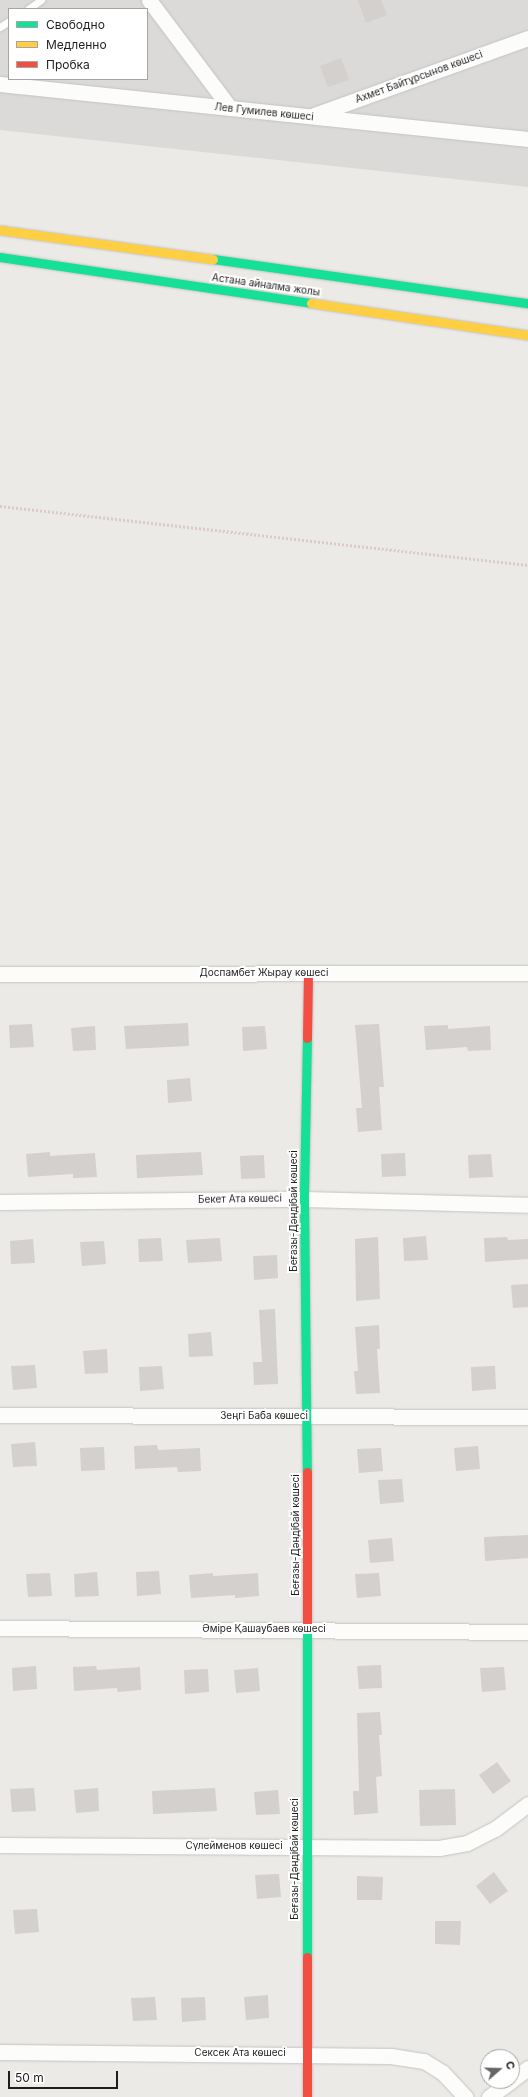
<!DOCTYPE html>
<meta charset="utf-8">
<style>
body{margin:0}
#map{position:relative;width:528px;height:2097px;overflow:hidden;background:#eceae7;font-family:Inter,sans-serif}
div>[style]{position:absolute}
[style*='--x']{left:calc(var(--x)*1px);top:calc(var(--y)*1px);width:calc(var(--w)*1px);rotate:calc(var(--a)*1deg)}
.residential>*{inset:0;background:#dbdad8}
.building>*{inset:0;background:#d3d0cd}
.path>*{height:2.5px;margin-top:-1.25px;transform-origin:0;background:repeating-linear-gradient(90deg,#dacbca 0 2px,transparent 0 4px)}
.roads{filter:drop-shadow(0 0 1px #c5c4c3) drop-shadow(0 0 1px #c5c4c3)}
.lane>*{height:7px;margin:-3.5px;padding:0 3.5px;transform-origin:3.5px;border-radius:3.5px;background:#fcfcfb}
.street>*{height:15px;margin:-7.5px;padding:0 7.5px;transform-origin:7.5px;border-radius:7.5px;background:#fcfcfb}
.fast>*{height:9px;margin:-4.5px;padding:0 4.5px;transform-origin:4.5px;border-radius:4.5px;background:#16e098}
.slow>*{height:9px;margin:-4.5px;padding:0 4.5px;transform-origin:4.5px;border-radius:4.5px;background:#ffcf43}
.jam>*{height:9px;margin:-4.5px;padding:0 4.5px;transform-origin:4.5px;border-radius:4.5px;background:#f24e42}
span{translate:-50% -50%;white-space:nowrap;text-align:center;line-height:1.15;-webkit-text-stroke:4px #fff;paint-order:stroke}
.street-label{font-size:10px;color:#1e1e1e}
.legend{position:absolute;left:8px;top:8px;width:140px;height:72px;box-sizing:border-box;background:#fff;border:1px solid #a5a5a5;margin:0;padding:5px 7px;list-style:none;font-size:12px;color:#1e1e1e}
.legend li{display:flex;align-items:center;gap:8px;height:20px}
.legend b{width:20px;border:1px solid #a5a5a5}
.north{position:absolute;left:480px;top:2049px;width:40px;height:40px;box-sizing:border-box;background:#fff;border:1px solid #a5a5a5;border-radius:50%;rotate:70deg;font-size:11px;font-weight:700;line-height:16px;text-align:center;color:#1e1e1e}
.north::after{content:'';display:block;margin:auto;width:14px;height:18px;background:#666564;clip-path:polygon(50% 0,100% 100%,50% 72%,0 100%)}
.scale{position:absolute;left:8px;top:2071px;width:110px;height:18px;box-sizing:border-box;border:2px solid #1e1e1e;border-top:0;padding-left:5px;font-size:12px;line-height:14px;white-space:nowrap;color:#1e1e1e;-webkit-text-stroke:3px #fff;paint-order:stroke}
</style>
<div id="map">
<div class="residential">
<i style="clip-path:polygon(evenodd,0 0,528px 0,528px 187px,0 130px,0 0,9px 9px,147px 9px,147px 79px,9px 79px,9px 9px)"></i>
</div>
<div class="building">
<i style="clip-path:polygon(358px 0,381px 0,387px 15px,366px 23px)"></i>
<i style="clip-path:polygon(341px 58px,349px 80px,328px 87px,320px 66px)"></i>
<i style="clip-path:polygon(188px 1023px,189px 1046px,126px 1049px,124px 1026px)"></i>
<i style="clip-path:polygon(32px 1024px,34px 1047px,10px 1048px,9px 1025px)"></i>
<i style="clip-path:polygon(379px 1024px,384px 1087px,379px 1087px,382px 1130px,358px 1132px,356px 1108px,362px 1108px,355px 1025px)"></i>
<i style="clip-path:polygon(448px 1025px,448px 1029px,490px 1026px,491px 1050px,468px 1051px,467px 1047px,426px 1050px,424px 1026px)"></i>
<i style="clip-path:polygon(95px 1026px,96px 1050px,73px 1051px,71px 1028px)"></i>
<i style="clip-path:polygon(265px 1026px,267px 1049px,243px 1051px,242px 1027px)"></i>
<i style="clip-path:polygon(190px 1078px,192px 1101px,168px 1103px,167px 1080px)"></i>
<i style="clip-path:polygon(50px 1152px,50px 1156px,95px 1153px,97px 1177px,73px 1178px,73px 1174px,28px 1177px,26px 1154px)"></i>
<i style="clip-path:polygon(201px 1152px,203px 1175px,137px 1178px,136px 1155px)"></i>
<i style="clip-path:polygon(405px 1153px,406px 1176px,382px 1177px,381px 1154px)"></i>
<i style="clip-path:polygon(491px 1154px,493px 1177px,469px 1178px,468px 1155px)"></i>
<i style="clip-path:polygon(264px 1155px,265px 1178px,241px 1179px,240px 1156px)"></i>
<i style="clip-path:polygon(426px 1236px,428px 1260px,404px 1261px,403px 1238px)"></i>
<i style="clip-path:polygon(378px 1237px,380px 1299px,356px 1301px,355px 1239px)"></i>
<i style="clip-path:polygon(507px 1237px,508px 1240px,528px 1239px,528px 1259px,485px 1262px,484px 1238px)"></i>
<i style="clip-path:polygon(161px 1238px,163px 1261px,139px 1262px,138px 1239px)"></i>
<i style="clip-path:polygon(220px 1238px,222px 1261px,188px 1263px,186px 1240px)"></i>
<i style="clip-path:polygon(33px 1239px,35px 1263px,11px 1264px,10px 1241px)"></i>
<i style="clip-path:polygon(104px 1241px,106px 1264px,82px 1266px,80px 1242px)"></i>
<i style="clip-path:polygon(277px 1255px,278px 1278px,254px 1280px,253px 1256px)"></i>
<i style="clip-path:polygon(528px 1284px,528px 1307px,513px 1308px,511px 1285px)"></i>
<i style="clip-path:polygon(275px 1309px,278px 1384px,254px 1385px,253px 1362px,262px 1362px,259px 1310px)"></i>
<i style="clip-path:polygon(379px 1325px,380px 1349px,377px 1349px,380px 1393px,356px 1394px,354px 1371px,358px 1371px,355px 1327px)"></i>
<i style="clip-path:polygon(211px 1332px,213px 1356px,189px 1357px,188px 1334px)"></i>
<i style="clip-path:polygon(107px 1349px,108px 1373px,85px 1374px,83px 1351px)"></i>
<i style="clip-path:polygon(35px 1365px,37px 1388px,13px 1390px,11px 1366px)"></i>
<i style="clip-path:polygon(162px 1366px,164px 1389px,140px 1391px,139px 1367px)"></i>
<i style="clip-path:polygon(495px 1366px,496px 1389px,472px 1391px,471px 1367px)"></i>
<i style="clip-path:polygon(35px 1442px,37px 1466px,13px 1467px,11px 1444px)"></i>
<i style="clip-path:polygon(157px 1445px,158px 1450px,200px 1448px,201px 1471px,178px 1472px,177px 1467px,135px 1469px,134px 1446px)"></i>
<i style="clip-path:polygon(478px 1446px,480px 1469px,456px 1471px,454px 1448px)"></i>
<i style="clip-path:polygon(104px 1447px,105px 1470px,81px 1471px,80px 1448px)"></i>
<i style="clip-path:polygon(381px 1448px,383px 1471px,359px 1473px,357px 1449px)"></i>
<i style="clip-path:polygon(402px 1479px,404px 1502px,380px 1504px,378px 1480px)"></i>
<i style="clip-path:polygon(528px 1535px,528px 1558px,485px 1561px,484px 1537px)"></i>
<i style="clip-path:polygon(392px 1538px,394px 1561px,370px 1563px,368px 1540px)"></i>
<i style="clip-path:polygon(159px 1571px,161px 1594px,137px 1596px,136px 1572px)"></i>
<i style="clip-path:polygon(97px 1572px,99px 1596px,75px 1597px,74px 1574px)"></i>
<i style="clip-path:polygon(50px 1573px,52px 1596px,28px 1597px,26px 1574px)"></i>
<i style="clip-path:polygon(213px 1573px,213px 1576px,258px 1573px,259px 1596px,235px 1598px,235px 1595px,191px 1598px,189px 1575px)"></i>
<i style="clip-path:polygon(379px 1573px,381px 1596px,357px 1598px,355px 1574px)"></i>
<i style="clip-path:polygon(381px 1665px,382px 1688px,359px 1689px,357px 1666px)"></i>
<i style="clip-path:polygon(36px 1666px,37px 1689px,13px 1691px,12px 1668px)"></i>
<i style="clip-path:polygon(96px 1666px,97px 1670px,140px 1667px,141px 1690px,118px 1692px,117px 1688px,74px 1691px,73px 1667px)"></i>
<i style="clip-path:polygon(504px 1667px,506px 1690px,482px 1692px,480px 1668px)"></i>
<i style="clip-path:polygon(258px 1668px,260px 1691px,236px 1693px,234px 1670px)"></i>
<i style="clip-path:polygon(208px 1669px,209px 1692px,185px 1694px,184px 1670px)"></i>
<i style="clip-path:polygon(380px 1712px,382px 1735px,379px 1735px,382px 1776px,376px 1777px,378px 1813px,354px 1815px,353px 1791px,359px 1791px,357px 1713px)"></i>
<i style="clip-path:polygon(497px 1762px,511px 1781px,493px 1794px,479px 1775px)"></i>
<i style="clip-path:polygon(34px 1788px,36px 1811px,12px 1812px,10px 1789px)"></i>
<i style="clip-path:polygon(98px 1788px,99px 1811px,76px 1813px,74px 1790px)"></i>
<i style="clip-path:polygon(215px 1788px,217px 1811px,153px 1814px,152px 1791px)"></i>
<i style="clip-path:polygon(455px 1789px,456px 1825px,420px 1826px,419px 1790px)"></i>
<i style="clip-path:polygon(278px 1790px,280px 1814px,256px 1815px,254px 1792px)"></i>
<i style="clip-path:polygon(494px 1872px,508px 1891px,490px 1904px,476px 1886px)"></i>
<i style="clip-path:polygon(279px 1874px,281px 1897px,257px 1899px,255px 1875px)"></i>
<i style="clip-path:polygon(357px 1876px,383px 1877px,382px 1900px,357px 1900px)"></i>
<i style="clip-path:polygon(37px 1909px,39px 1932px,15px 1934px,13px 1910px)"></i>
<i style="clip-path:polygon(435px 1921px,461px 1921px,460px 1945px,435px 1944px)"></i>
<i style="clip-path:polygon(268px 1995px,269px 2018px,246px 2020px,244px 1997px)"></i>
<i style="clip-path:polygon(155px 1997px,157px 2020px,133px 2021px,131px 1998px)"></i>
<i style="clip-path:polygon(205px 1997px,206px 2020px,182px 2022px,181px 1998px)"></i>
</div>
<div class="path">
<i style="--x:0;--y:506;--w:531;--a:6.38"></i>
</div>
<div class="roads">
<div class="lane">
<i style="--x:28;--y:9;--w:16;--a:-35"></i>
<i style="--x:0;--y:27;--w:11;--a:-34"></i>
</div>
<div class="street">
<i style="--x:149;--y:0;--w:135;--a:53.1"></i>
<i style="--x:0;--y:84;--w:531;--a:5.95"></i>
<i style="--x:314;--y:115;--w:227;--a:-19.8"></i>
<i style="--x:0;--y:974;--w:528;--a:-0.11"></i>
<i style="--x:0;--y:1202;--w:304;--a:-0.6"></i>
<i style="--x:304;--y:1199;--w:224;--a:1.5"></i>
<i style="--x:0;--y:1415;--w:528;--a:0.22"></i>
<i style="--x:0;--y:1628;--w:528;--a:0.43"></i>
<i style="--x:0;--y:1845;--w:439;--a:0.4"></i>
<i style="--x:439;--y:1848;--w:28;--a:-10"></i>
<i style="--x:467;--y:1843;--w:31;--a:-27"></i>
<i style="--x:495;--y:1829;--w:41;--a:-37.1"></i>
<i style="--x:0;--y:2052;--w:391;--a:0.6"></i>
<i style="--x:391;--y:2056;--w:33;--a:9"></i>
<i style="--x:424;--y:2061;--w:22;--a:32"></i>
<i style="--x:443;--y:2073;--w:33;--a:47"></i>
<i style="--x:512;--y:2080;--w:20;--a:-37"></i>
<i style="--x:489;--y:2097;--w:27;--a:-36"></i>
</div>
<div class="fast">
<i style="--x:0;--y:257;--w:314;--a:8.4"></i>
<i style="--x:213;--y:259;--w:318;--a:8"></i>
<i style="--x:307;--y:1038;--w:161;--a:91.1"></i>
<i style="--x:304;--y:1199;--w:273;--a:89.4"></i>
<i style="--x:307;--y:1626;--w:331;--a:90"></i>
</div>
<div class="slow">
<i style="--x:0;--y:230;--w:215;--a:7.8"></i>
<i style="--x:311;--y:303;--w:219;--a:8.4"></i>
</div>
<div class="jam">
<i style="--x:307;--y:1038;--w:65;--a:-89.1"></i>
<i style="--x:307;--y:1472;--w:154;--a:90"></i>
<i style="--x:307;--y:1957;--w:140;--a:90"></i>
</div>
</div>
<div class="street-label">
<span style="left:419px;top:77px;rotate:-20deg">Ахмет Байтұрсынов көшесі</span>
<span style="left:264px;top:112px;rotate:6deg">Лев Гумилев көшесі</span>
<span style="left:266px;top:285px;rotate:8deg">Астана айналма жолы</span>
<span style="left:264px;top:973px">Доспамбет Жырау көшесі</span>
<span style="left:240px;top:1199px;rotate:-1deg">Бекет Ата көшесі</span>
<span style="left:294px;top:1211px;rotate:-90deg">Беғазы-Дәндібай көшесі</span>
<span style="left:264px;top:1416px">Зеңгі Баба көшесі</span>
<span style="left:296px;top:1535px;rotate:-90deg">Беғазы-Дәндібай көшесі</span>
<span style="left:264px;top:1629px">Әміре Қашаубаев көшесі</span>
<span style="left:234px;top:1846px">Сүлейменов көшесі</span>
<span style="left:295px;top:1859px;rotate:-90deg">Беғазы-Дәндібай көшесі</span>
<span style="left:240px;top:2053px">Сексек Ата көшесі</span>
</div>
<ul class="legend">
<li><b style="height:5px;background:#16e098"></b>Свободно</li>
<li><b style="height:5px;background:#ffcf43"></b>Медленно</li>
<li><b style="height:5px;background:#f24e42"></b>Пробка</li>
</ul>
<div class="north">С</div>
<div class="scale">50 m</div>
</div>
